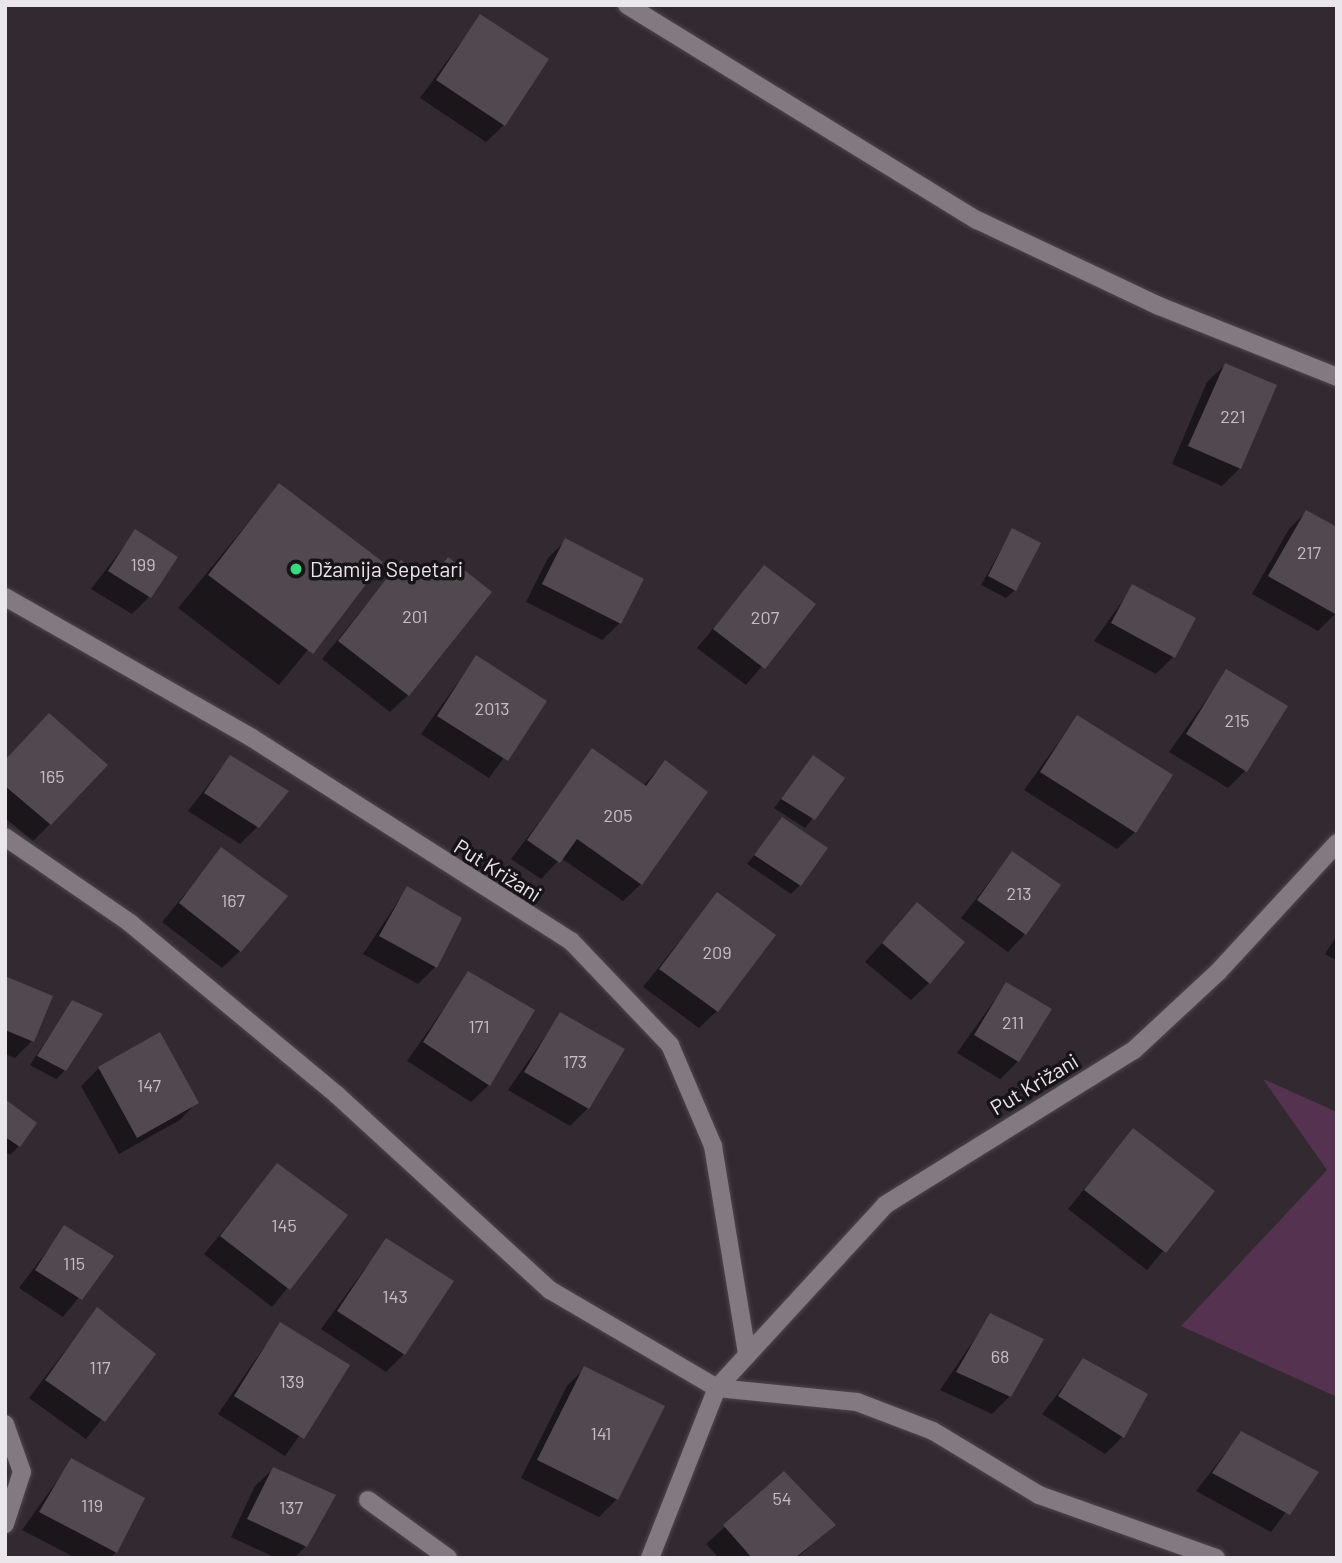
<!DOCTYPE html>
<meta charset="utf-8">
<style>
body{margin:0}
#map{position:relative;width:1342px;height:1563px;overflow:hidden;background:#322a30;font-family:Barlow,sans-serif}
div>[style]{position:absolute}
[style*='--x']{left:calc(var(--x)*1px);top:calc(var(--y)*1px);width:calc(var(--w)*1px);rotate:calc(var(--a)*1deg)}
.green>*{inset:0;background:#55324f}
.shadow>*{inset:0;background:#0007}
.building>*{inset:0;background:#524950}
.roads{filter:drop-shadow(0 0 2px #4c464a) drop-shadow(0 0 2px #4c464a)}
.service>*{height:18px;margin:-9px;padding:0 9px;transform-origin:9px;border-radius:9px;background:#837980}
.minor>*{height:18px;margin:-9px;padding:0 9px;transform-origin:9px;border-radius:9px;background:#837980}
.dots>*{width:19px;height:19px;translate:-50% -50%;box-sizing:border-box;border:4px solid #171417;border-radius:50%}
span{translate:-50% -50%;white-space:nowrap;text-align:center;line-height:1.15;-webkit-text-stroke:7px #171417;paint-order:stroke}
.number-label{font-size:18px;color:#c5bfc4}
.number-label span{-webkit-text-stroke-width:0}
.poi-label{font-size:21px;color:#ebe6ea}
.left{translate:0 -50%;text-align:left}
.street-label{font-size:21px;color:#ebe6ea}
.frame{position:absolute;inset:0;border:7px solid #ebe6ea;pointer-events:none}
</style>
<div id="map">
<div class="green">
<i style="clip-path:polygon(1263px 1079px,1337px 1112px,1337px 1397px,1181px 1326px,1327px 1170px)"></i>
</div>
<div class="shadow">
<i style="clip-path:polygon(480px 16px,504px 125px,486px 142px,420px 98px)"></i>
<i style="clip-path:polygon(1225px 365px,1240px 468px,1222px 486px,1172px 464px,1207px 382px)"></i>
<i style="clip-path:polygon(279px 485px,380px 562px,279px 685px,178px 608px)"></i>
<i style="clip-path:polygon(1306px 512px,1335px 614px,1318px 631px,1252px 594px,1289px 529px)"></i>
<i style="clip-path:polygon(1012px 530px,1015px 590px,1006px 598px,981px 585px)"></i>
<i style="clip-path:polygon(135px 532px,150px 596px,132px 614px,91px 589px)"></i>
<i style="clip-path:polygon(566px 540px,620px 623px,602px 640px,526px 602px,548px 558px)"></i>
<i style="clip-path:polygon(448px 559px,408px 695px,390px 712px,322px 659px,401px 562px,426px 582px)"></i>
<i style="clip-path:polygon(764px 567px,814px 605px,746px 685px,697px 648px)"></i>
<i style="clip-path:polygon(1133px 586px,1173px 657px,1156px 674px,1094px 641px)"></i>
<i style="clip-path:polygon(476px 657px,545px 701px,489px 778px,421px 734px)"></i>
<i style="clip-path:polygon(1227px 671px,1245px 771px,1228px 788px,1169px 752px)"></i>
<i style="clip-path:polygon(1077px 717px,1135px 832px,1117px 849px,1024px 790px)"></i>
<i style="clip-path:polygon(593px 751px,643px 786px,665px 762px,641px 884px,623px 901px,561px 858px,541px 879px,511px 859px)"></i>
<i style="clip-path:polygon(230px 757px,257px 827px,240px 844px,188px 811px)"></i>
<i style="clip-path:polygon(813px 757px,843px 778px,805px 828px,774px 808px)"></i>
<i style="clip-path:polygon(5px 761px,50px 824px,33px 841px,5px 818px)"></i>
<i style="clip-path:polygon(782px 820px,800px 885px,791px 894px,747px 864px)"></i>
<i style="clip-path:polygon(222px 849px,240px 951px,222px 968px,162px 922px)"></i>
<i style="clip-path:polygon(1012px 853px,1025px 934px,1008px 952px,961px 918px)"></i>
<i style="clip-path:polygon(407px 888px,436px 966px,418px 984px,363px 954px)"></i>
<i style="clip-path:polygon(717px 894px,717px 1011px,699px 1028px,643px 987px)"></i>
<i style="clip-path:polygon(917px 904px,929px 983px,911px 1000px,865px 962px)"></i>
<i style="clip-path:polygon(1337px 935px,1337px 961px,1325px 954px)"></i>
<i style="clip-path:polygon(469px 973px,489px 1085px,471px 1102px,407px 1061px)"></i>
<i style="clip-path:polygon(5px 978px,32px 1041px,15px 1058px,5px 1054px)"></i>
<i style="clip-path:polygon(1006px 984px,1018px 1061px,1000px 1079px,957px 1053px)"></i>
<i style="clip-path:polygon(72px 1002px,65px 1070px,56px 1079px,30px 1065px)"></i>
<i style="clip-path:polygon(561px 1014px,588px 1108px,570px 1126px,508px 1090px)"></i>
<i style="clip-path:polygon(99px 1068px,197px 1102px,180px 1120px,119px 1154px,81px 1086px)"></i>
<i style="clip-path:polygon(5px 1101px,19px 1146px,10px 1155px,5px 1151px)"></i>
<i style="clip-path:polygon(1133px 1130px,1213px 1191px,1147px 1270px,1068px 1209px)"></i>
<i style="clip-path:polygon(277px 1166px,346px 1216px,272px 1307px,204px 1254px)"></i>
<i style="clip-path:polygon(65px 1227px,111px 1257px,63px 1317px,19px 1288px)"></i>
<i style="clip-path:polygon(386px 1240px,404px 1354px,386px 1372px,321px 1329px)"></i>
<i style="clip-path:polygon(97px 1309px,153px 1354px,86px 1439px,29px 1398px)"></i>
<i style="clip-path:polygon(991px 1315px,1010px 1396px,992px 1414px,940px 1390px)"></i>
<i style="clip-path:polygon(280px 1324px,348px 1366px,285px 1456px,218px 1414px)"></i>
<i style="clip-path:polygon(1084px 1360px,1123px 1436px,1105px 1454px,1042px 1414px)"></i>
<i style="clip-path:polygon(585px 1368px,617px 1499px,599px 1517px,521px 1478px,567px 1386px)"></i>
<i style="clip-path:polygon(1241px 1433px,1316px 1472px,1271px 1532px,1196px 1491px)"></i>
<i style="clip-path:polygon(72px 1460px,116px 1552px,110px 1558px,76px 1558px,22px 1530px)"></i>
<i style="clip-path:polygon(273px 1469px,306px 1546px,294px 1558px,276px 1558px,231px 1537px,255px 1486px)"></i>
<i style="clip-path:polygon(784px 1474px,834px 1525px,797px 1558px,719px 1558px,706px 1544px)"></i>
</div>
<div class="building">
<i style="clip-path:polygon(480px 14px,549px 59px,505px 126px,436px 80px)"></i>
<i style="clip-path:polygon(1225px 363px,1277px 385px,1241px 469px,1188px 446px)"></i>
<i style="clip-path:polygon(279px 483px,383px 562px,313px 654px,208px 575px)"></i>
<i style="clip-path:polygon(1306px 510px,1337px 527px,1337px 615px,1268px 576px)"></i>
<i style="clip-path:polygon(1012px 528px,1041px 543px,1016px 591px,988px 576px)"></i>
<i style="clip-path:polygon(135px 529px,178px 557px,151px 598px,108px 571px)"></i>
<i style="clip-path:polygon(565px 538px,644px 579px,621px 624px,542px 584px)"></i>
<i style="clip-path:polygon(448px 557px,492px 592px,409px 696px,338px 641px,401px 560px,429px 581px)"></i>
<i style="clip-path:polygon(764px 565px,816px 604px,765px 669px,713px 629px)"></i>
<i style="clip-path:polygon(1132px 584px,1196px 618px,1175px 658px,1111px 623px)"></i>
<i style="clip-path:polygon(476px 655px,547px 701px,508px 761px,437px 716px)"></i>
<i style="clip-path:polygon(1226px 669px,1288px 706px,1247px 772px,1186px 734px)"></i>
<i style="clip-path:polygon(49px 713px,108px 765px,51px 825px,5px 786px,5px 760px)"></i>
<i style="clip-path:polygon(1077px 715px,1173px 775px,1136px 833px,1040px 772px)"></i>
<i style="clip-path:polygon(592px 748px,646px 786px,665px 760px,708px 792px,642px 885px,577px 839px,560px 863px,527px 840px)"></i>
<i style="clip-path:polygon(230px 755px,289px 791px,259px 828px,204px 793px)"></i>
<i style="clip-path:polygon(813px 755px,845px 778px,815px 820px,781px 799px)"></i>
<i style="clip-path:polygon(782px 817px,828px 848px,801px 886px,754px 855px)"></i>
<i style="clip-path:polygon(221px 847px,288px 896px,241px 952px,179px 903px)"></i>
<i style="clip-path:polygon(1012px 851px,1061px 885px,1026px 935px,977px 900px)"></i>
<i style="clip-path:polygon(407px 886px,462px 918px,437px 968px,379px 936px)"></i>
<i style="clip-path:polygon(717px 892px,776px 935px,718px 1012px,659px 969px)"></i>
<i style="clip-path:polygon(917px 902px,965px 942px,930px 984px,882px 943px)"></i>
<i style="clip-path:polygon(468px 971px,535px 1010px,490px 1086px,423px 1042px)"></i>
<i style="clip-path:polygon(5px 976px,53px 996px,34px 1042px,5px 1030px)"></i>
<i style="clip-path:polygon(1006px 982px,1052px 1009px,1019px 1062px,974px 1035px)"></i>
<i style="clip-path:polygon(72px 1000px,103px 1014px,66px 1071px,37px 1056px)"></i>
<i style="clip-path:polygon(560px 1012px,625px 1049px,589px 1109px,524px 1072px)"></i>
<i style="clip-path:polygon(160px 1032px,199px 1103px,137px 1138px,98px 1067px)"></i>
<i style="clip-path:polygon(5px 1099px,37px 1123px,20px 1147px,5px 1137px)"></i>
<i style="clip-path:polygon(1133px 1128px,1215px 1191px,1166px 1253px,1084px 1190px)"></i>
<i style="clip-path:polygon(277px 1163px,348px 1215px,290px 1290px,220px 1236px)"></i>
<i style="clip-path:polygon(64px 1225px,114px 1256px,82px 1300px,35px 1270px)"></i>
<i style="clip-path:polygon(386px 1238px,454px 1281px,405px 1355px,337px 1311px)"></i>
<i style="clip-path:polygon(97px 1307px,156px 1354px,105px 1422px,45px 1380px)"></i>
<i style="clip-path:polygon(990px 1313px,1044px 1339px,1011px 1397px,956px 1372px)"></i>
<i style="clip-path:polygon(280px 1322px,350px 1365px,304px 1439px,234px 1396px)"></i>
<i style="clip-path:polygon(1083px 1358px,1148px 1394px,1124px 1438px,1058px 1396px)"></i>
<i style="clip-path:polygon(584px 1366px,665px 1406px,618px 1500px,537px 1460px)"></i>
<i style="clip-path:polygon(1241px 1431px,1319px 1472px,1290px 1515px,1212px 1473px)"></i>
<i style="clip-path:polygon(71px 1458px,145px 1498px,117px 1553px,39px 1512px)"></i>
<i style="clip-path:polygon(273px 1467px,336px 1495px,307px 1547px,247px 1519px)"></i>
<i style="clip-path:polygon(784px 1471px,836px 1525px,795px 1558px,752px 1558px,723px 1525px)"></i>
</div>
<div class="roads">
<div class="service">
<i style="--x:627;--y:5;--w:411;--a:31.6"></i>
<i style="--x:977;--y:220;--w:201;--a:25.3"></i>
<i style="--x:1159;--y:306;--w:192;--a:21.7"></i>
</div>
<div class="minor">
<i style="--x:5;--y:597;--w:284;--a:29.7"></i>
<i style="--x:252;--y:738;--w:378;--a:32.5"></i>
<i style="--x:571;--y:941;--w:144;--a:46.4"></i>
<i style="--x:670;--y:1045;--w:110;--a:66.9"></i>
<i style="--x:713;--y:1146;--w:211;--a:80.7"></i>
<i style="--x:5;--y:837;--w:152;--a:34.5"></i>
<i style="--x:130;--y:923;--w:269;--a:39.7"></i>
<i style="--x:337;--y:1095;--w:289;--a:42.5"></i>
<i style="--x:550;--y:1290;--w:194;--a:30.4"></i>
<i style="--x:717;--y:1388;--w:141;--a:5.7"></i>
<i style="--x:857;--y:1402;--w:81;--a:20.9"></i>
<i style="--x:933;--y:1431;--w:124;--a:31.1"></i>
<i style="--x:1039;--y:1495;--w:188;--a:19.6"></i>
<i style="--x:5;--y:1424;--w:51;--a:70.5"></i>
<i style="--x:22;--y:1472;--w:55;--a:108.1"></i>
<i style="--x:368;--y:1500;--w:99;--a:35.9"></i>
<i style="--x:650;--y:1558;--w:183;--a:-68.5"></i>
<i style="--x:717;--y:1388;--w:248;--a:-47.4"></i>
<i style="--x:885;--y:1205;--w:293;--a:-31.9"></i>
<i style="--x:1134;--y:1050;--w:115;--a:-42.9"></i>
<i style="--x:1218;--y:972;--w:176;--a:-47.3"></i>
</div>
</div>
<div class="dots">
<i style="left:296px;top:569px;background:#38d87f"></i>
</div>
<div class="number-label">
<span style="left:1233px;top:416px">221</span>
<span style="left:1309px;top:552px">217</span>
<span style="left:143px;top:564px">199</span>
<span style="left:415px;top:616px">201</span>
<span style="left:765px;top:617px">207</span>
<span style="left:492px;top:708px">2013</span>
<span style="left:1237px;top:720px">215</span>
<span style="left:52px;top:776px">165</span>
<span style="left:618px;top:815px">205</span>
<span style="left:1019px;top:893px">213</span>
<span style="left:233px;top:900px">167</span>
<span style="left:717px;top:952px">209</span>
<span style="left:1013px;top:1022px">211</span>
<span style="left:479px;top:1026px">171</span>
<span style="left:575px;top:1061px">173</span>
<span style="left:149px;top:1085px">147</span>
<span style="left:284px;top:1225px">145</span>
<span style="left:74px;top:1263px">115</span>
<span style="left:395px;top:1296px">143</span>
<span style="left:1000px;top:1356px">68</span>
<span style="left:100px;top:1367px">117</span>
<span style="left:292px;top:1381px">139</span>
<span style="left:601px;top:1433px">141</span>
<span style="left:782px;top:1498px">54</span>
<span style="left:92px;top:1505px">119</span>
<span style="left:291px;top:1507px">137</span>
</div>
<div class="poi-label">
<span class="left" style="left:310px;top:569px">Džamija Sepetari</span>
</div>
<div class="street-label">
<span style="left:498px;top:870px;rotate:32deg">Put Križani</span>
<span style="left:1034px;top:1084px;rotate:-31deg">Put Križani</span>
</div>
<div class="frame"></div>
</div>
